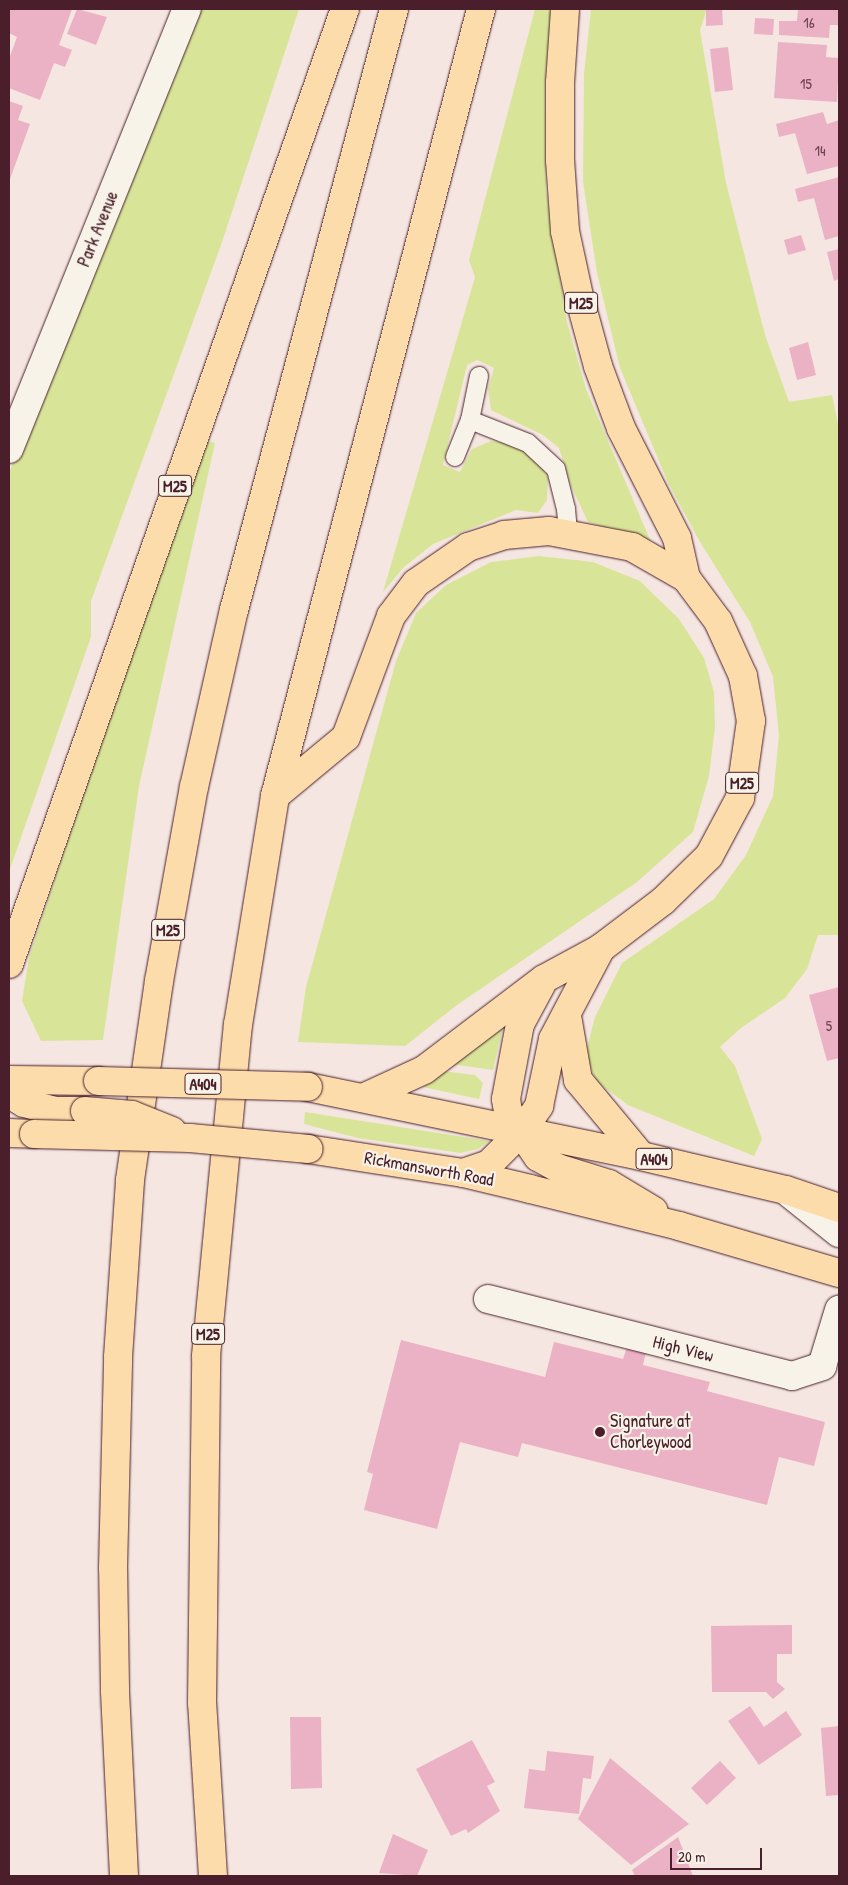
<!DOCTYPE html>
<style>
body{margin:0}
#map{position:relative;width:848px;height:1885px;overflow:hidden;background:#f5e6e1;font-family:"Patrick Hand",sans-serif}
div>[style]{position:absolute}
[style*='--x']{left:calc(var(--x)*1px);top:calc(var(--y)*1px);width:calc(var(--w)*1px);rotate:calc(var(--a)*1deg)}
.green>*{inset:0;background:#d8e598}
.building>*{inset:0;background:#ebb2c5}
.roads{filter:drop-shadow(0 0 1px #4a1f2b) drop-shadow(0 0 1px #4a1f2b)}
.service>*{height:18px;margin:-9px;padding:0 9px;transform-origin:9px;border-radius:9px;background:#f7f3e8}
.minor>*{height:28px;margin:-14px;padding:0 14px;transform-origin:14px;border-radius:14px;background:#f7f3e8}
.primary>*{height:28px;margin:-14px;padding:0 14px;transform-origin:14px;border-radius:14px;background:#fddcac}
.motorway>*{height:28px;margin:-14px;padding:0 14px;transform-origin:14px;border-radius:14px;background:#fddcac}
.bridges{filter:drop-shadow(0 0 1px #4a1f2b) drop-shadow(0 0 1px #4a1f2b)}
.primary-bridge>*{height:28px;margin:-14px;padding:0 14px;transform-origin:14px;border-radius:14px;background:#fddcac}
.dots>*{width:14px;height:14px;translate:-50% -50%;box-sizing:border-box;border:2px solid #f7f3e8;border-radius:50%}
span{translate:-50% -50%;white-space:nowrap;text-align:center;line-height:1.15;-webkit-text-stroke:4.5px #f7f3e8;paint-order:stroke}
.number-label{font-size:15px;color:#724452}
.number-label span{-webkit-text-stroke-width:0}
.shield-label span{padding:1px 4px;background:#f7f3e8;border:1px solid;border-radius:4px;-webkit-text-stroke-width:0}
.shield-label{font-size:16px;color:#4a1f2b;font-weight:700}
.street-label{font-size:18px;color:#4a1f2b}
.poi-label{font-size:18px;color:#4a1f2b}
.left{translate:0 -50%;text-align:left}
.frame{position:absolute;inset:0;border:10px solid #4a1f2b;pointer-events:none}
.scale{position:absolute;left:670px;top:1848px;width:92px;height:22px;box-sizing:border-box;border:2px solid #4a1f2b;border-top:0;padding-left:6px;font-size:15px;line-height:18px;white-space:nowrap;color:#4a1f2b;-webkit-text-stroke:4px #f7f3e8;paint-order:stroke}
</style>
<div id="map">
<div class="green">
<i style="clip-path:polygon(194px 9px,299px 9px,221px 245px,91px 601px,91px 637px,9px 872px,9px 473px)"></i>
<i style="clip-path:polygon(535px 9px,553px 9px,545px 84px,546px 191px,567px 322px,586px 389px,651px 542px,588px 522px,571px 486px,559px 448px,543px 435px,491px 410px,488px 389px,494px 368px,477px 360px,467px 365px,443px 465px,460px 472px,472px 449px,491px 441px,516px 444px,535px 456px,548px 478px,547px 500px,538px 513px,516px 510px,433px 544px,404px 567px,383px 592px,475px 277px,469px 260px)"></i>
<i style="clip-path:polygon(591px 9px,707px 9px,700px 30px,726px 183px,765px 335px,789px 402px,832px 395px,839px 429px,839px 935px,818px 935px,807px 969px,785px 998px,741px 1028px,720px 1047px,735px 1066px,762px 1139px,754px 1156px,628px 1105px,597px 1082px,585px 1055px,595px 1017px,622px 963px,714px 899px,746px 855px,773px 796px,779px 735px,773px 677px,750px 622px,700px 542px,669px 485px,620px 368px,597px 273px,583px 182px,584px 74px)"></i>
<i style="clip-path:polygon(202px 440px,215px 443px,139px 786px,103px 1040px,41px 1041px,22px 1001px,29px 957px)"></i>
<i style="clip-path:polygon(539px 556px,593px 562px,640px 581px,679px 619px,704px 658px,714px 692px,715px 727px,709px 776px,693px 832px,637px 882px,457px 1005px,405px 1046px,298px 1042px,306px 987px,396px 661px,416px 613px,446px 585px,491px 562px)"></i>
<i style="clip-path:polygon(503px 1027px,493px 1070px,451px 1064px)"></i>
<i style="clip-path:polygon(442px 1071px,475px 1075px,483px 1083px,479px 1099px,423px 1087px)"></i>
<i style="clip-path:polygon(305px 1112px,489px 1141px,478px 1149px,460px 1153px,358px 1138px,304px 1124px)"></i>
</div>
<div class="building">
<i style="clip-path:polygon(9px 9px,72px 9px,59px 45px,72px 50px,65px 67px,54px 63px,40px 100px,9px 88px,9px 59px,17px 37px,9px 33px)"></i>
<i style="clip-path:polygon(77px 9px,107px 17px,96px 45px,67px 34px)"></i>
<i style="clip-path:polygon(706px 9px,722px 9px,723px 25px,706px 26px)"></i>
<i style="clip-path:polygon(798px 9px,839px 9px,839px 25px,830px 25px,829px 38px,779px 35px,779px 21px,797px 21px)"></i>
<i style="clip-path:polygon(755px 18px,774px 19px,773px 35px,754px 34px)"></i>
<i style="clip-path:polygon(778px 42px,827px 45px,826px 57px,839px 58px,837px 102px,774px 98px)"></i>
<i style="clip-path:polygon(728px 47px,733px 90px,715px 92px,710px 49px)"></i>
<i style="clip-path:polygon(9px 101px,23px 106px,18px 120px,30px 124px,10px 179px)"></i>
<i style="clip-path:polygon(823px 112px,827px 124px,839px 120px,839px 166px,807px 174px,795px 133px,779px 137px,776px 124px)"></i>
<i style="clip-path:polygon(839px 177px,839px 236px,825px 240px,814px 198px,798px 202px,795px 189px)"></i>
<i style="clip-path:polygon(801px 235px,806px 250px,788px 255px,784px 240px)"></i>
<i style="clip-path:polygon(839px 249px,839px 279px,834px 281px,827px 252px)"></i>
<i style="clip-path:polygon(808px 342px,816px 375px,797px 380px,789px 348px)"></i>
<i style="clip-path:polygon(839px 987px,839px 1058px,827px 1061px,809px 995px)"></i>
<i style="clip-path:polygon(401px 1340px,545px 1377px,554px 1342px,623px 1359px,627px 1347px,646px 1352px,643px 1365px,710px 1382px,707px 1391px,825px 1422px,814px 1466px,779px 1457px,767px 1505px,522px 1443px,518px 1457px,460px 1442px,437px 1529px,364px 1510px,373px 1474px,367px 1472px)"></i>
<i style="clip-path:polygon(792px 1625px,792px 1654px,777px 1654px,777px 1682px,785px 1689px,773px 1699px,766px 1692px,712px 1692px,711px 1626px)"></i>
<i style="clip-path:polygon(750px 1706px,764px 1727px,786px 1711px,802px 1735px,759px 1765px,728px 1721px)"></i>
<i style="clip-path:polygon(290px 1717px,321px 1717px,322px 1788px,291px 1789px)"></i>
<i style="clip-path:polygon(839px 1726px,839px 1795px,826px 1796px,821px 1728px)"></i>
<i style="clip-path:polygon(472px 1740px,495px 1782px,487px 1786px,500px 1811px,468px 1833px,466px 1829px,451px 1836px,416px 1769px)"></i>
<i style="clip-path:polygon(547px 1751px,594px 1756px,591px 1779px,583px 1778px,579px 1814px,524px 1808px,529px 1769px,545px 1771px)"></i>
<i style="clip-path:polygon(610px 1758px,689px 1824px,631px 1865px,578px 1819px)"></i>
<i style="clip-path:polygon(720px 1761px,736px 1778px,707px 1805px,691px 1788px)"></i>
<i style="clip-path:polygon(393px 1834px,428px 1850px,417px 1876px,379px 1873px)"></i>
<i style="clip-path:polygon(678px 1837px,693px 1876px,635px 1876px,632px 1870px)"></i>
</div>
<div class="roads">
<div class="service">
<i style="--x:470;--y:420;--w:62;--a:21.6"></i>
<i style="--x:528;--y:443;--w:38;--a:43"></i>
<i style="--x:556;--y:469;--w:41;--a:76"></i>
<i style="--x:566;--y:509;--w:24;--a:85"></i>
<i style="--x:455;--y:457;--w:40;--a:-68"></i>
<i style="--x:470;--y:420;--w:45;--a:-78.4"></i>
</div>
<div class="minor">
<i style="--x:9;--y:449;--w:475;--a:-68"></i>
<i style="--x:789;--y:1193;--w:64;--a:38.7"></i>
<i style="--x:488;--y:1299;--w:314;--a:14.2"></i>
<i style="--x:792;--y:1376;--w:32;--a:-18"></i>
<i style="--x:822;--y:1366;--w:59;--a:-73.1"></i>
</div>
<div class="primary">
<i style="--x:9;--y:1080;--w:89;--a:0.6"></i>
<i style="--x:308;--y:1087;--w:340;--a:11.7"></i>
<i style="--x:641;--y:1156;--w:149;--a:13.2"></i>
<i style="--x:786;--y:1190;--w:56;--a:18.8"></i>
<i style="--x:9;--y:1094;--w:17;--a:31"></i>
<i style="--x:24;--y:1103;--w:34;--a:14"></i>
<i style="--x:57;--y:1111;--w:28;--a:0"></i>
<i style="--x:521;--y:1132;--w:30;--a:56"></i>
<i style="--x:538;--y:1157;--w:23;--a:29"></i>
<i style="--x:558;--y:1168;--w:53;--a:17.4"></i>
<i style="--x:609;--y:1184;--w:52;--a:31"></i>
<i style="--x:9;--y:1133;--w:25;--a:2"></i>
<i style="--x:308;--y:1149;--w:157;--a:8.8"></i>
<i style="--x:463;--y:1173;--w:69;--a:13.4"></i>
<i style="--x:530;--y:1189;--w:154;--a:13.9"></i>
<i style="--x:679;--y:1226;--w:167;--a:16.4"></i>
<i style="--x:463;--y:1173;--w:28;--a:-19"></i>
<i style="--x:489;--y:1164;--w:45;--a:-45"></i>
</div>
<div class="motorway">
<i style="--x:275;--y:796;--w:92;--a:-39.7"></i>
<i style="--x:346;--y:737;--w:129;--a:-69.6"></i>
<i style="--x:391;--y:616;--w:41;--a:-52.9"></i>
<i style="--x:416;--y:583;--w:63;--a:-34.7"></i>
<i style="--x:468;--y:547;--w:38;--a:-18"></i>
<i style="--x:504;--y:535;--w:45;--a:-5.1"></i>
<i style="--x:549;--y:531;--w:85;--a:10.9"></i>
<i style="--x:632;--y:547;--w:62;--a:29.9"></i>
<i style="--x:9;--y:964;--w:1012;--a:-70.62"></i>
<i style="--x:541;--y:985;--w:44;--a:118.3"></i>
<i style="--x:520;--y:1024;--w:76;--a:100.6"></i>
<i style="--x:506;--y:1099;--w:12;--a:81"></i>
<i style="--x:508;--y:1111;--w:25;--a:58"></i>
<i style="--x:521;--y:1132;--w:32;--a:-55"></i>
<i style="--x:539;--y:1106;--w:68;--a:-78.2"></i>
<i style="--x:553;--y:1039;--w:103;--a:-62.2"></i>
<i style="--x:567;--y:1016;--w:65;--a:80.2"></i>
<i style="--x:578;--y:1080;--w:99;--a:50.3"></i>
<i style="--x:363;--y:1098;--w:67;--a:-24.7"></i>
<i style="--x:424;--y:1070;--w:151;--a:-37.2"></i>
<i style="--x:544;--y:979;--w:65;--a:-28.5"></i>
<i style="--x:601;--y:948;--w:78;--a:-37.2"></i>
<i style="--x:663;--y:901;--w:64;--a:-44.4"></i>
<i style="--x:709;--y:856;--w:66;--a:-61.9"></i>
<i style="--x:740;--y:798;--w:78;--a:-81.9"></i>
<i style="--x:751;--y:721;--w:46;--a:-100.1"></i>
<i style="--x:743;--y:676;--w:60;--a:-114.4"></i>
<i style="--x:718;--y:621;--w:54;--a:-126.7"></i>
<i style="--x:686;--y:578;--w:41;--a:-102.7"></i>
<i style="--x:677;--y:538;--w:123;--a:-117"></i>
<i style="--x:621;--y:428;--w:66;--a:-110.4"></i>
<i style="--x:598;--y:366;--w:73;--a:-105.2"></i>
<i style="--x:579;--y:296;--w:66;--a:-102.2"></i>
<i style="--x:565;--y:231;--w:71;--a:-94"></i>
<i style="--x:560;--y:160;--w:77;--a:-90"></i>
<i style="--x:560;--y:83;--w:74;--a:-86.1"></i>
<i style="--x:124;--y:1876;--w:186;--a:-92.8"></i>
<i style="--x:115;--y:1690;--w:122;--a:-90.9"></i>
<i style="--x:113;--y:1568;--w:211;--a:-88.6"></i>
<i style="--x:118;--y:1357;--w:177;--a:-86.1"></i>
<i style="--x:130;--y:1180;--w:201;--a:-81.7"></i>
<i style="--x:159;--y:981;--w:197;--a:-79.8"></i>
<i style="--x:194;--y:787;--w:181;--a:-77.3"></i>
<i style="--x:234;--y:610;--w:622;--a:-75.09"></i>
<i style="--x:213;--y:1876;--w:173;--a:-93.6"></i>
<i style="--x:202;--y:1703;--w:347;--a:-89.3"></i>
<i style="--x:206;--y:1356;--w:333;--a:-84.5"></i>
<i style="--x:238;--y:1025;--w:232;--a:-80.8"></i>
<i style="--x:275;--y:796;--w:814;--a:-75.33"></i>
</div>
</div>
<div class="bridges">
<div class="primary-bridge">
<i style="--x:98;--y:1081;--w:210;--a:1.6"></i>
<i style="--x:85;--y:1111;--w:47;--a:4.9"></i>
<i style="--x:132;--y:1115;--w:43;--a:21.8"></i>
<i style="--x:34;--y:1134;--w:156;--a:1.5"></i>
<i style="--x:190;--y:1138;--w:119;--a:5.3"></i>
</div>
</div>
<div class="dots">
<i style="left:600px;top:1432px;background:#4a1f2b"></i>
</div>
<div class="number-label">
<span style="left:809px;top:23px">16</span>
<span style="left:806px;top:84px">15</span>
<span style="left:820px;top:151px">14</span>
<span style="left:829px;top:1026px">5</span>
</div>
<div class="shield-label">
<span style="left:581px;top:303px">M25</span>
<span style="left:175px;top:486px">M25</span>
<span style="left:742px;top:783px">M25</span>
<span style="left:168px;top:930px">M25</span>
<span style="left:203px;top:1084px">A404</span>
<span style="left:654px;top:1159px">A404</span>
<span style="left:208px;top:1334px">M25</span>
</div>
<div class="street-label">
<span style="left:98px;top:229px;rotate:-68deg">Park Avenue</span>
<span style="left:429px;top:1169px;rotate:10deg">Rickmansworth Road</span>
<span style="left:683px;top:1349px;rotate:14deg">High View</span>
</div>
<div class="poi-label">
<span class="left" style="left:610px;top:1432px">Signature at<br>Chorleywood</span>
</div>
<div class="frame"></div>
<div class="scale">20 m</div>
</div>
